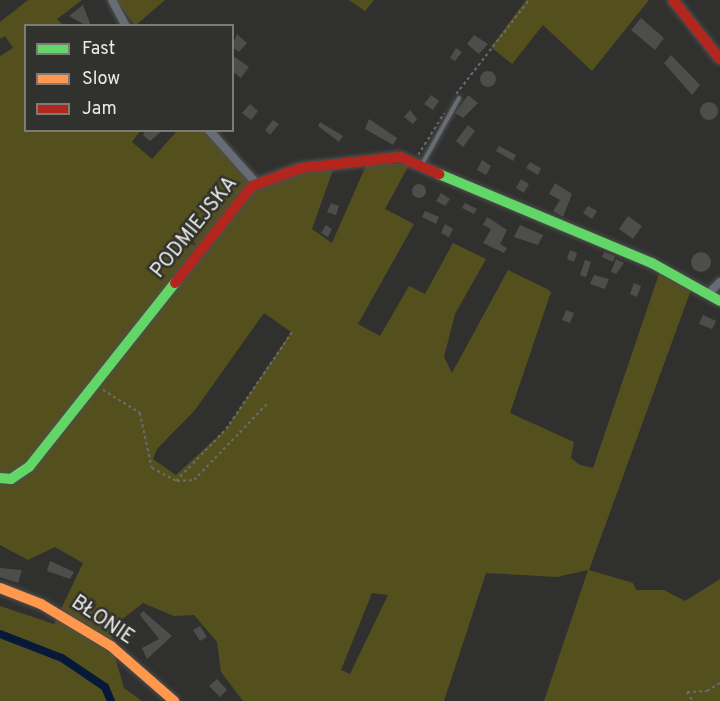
<!DOCTYPE html>
<meta charset="utf-8">
<style>
body{margin:0}
#map{position:relative;width:720px;height:701px;overflow:hidden;background:#30302f;font-family:Overpass,sans-serif}
div>[style]{position:absolute}
[style*='--x']{left:calc(var(--x)*1px);top:calc(var(--y)*1px);width:calc(var(--w)*1px);rotate:calc(var(--a)*1deg)}
.green>*{inset:0;background:#54501e}
.canal>*{height:8px;margin:-4px;padding:0 4px;transform-origin:4px;border-radius:4px;background:#061939}
.building>*{inset:0;background:#4d4d4c}
.round{border-radius:50%}
.path>*{height:1.5px;margin-top:-0.75px;transform-origin:0;background:repeating-linear-gradient(90deg,#686c70 0 3px,transparent 0 6px)}
.roads{filter:drop-shadow(0 0 2px #4e4e4d) drop-shadow(0 0 2px #4e4e4d)}
.lane>*{height:4px;margin:-2px;padding:0 2px;transform-origin:2px;border-radius:2px;background:#676d75}
.street>*{height:8px;margin:-4px;padding:0 4px;transform-origin:4px;border-radius:4px;background:#676d75}
.fast>*{height:10px;margin:-5px;padding:0 5px;transform-origin:5px;border-radius:5px;background:#63d668}
.slow>*{height:10px;margin:-5px;padding:0 5px;transform-origin:5px;border-radius:5px;background:#ff974d}
.jam>*{height:10px;margin:-5px;padding:0 5px;transform-origin:5px;border-radius:5px;background:#b3261e}
span{translate:-50% -50%;white-space:nowrap;text-align:center;line-height:1.15;-webkit-text-stroke:5px #31312e;paint-order:stroke}
.street-label{font-size:20px;color:#eaeae8}
.legend{position:absolute;left:24px;top:24px;width:210px;height:108px;box-sizing:border-box;background:#31312e;border:2px solid #7b7b78;margin:0;padding:8px 10px;list-style:none;font-size:18px;color:#eaeae8}
.legend li{display:flex;align-items:center;gap:12px;height:30px}
.legend b{width:30px;border:2px solid #7b7b78}
</style>
<div id="map">
<div class="green">
<i style="clip-path:polygon(evenodd,28px 0,82px 0,57px 19px,63px 25px,26px 26px,26px 130px,140px 131px,132px 142px,152px 159px,177px 131px,205px 131px,241px 169px,251px 188px,320px 166px,334px 167px,312px 229px,332px 243px,368px 161px,409px 165px,385px 209px,414px 224px,358px 324px,380px 336px,409px 286px,425px 294px,453px 243px,486px 259px,455px 314px,444px 357px,452px 373px,508px 270px,547px 289px,551px 292px,510px 413px,574px 442px,571px 458px,580px 465px,593px 468px,660px 271px,692px 287px,589px 570px,633px 583px,636px 590px,664px 590px,685px 601px,720px 579px,720px 701px,544px 701px,588px 570px,557px 577px,486px 573px,444px 701px,243px 701px,221px 672px,217px 642px,194px 615px,174px 616px,143px 603px,112px 627px,113px 643px,61px 609px,83px 563px,55px 547px,28px 560px,0 545px,0 56px,13px 48px,5px 36px,0 39px,0 22px,28px 0,264px 313px,291px 332px,226px 429px,176px 475px,153px 459px,157px 449px,195px 410px,264px 313px,28px 0,372px 593px,388px 595px,350px 674px,341px 670px,372px 593px)"></i>
<i style="clip-path:polygon(116px 0,165px 0,135px 26px)"></i>
<i style="clip-path:polygon(349px 0,374px 0,365px 11px)"></i>
<i style="clip-path:polygon(526px 0,649px 0,592px 71px,543px 25px,512px 64px,491px 47px)"></i>
<i style="clip-path:polygon(0 606px,54px 624px,58px 617px,113px 650px,124px 688px,142px 701px,0 701px)"></i>
</div>
<div class="canal">
<i style="--x:0;--y:634;--w:66;--a:21.2"></i>
<i style="--x:62;--y:658;--w:52;--a:34"></i>
<i style="--x:105;--y:687;--w:15;--a:67"></i>
</div>
<div class="building">
<i style="clip-path:polygon(83px 5px,90px 23px,87px 26px,69px 16px)"></i>
<i style="clip-path:polygon(641px 18px,664px 38px,655px 50px,631px 30px)"></i>
<i style="clip-path:polygon(237px 34px,247px 43px,239px 52px,232px 47px)"></i>
<i style="clip-path:polygon(474px 35px,488px 44px,479px 54px,467px 44px)"></i>
<i style="clip-path:polygon(456px 48px,462px 52px,455px 61px,450px 58px)"></i>
<i style="clip-path:polygon(232px 55px,249px 67px,241px 78px,232px 71px)"></i>
<i style="clip-path:polygon(671px 55px,700px 85px,692px 95px,664px 63px)"></i>
<i class="round" style="left:480px;top:71px;width:16px;height:16px"></i>
<i style="clip-path:polygon(431px 95px,439px 101px,433px 110px,424px 104px)"></i>
<i style="clip-path:polygon(468px 95px,478px 103px,463px 118px,455px 113px)"></i>
<i class="round" style="left:700px;top:102px;width:18px;height:18px"></i>
<i style="clip-path:polygon(250px 104px,258px 111px,251px 120px,242px 113px)"></i>
<i style="clip-path:polygon(410px 110px,417px 119px,413px 124px,404px 117px)"></i>
<i style="clip-path:polygon(369px 119px,397px 138px,393px 145px,365px 129px)"></i>
<i style="clip-path:polygon(273px 120px,279px 124px,270px 135px,265px 130px)"></i>
<i style="clip-path:polygon(320px 122px,343px 136px,339px 142px,318px 126px)"></i>
<i style="clip-path:polygon(468px 125px,475px 131px,463px 147px,456px 141px)"></i>
<i style="clip-path:polygon(146px 130px,163px 130px,150px 141px,143px 135px)"></i>
<i style="clip-path:polygon(499px 146px,516px 155px,513px 161px,496px 151px)"></i>
<i style="clip-path:polygon(482px 160px,491px 166px,486px 175px,477px 170px)"></i>
<i style="clip-path:polygon(530px 162px,541px 168px,538px 175px,526px 168px)"></i>
<i style="clip-path:polygon(521px 179px,529px 184px,524px 193px,516px 188px)"></i>
<i style="clip-path:polygon(555px 183px,572px 194px,563px 217px,553px 211px,560px 200px,549px 194px)"></i>
<i class="round" style="left:412px;top:184px;width:14px;height:14px"></i>
<i style="clip-path:polygon(441px 193px,450px 199px,445px 206px,436px 201px)"></i>
<i style="clip-path:polygon(331px 203px,339px 206px,336px 215px,327px 212px)"></i>
<i style="clip-path:polygon(465px 203px,477px 209px,474px 214px,462px 208px)"></i>
<i style="clip-path:polygon(588px 206px,597px 211px,592px 219px,583px 213px)"></i>
<i style="clip-path:polygon(425px 211px,439px 217px,436px 224px,422px 217px)"></i>
<i style="clip-path:polygon(628px 216px,642px 226px,633px 239px,619px 229px)"></i>
<i style="clip-path:polygon(487px 217px,507px 230px,500px 244px,507px 248px,504px 253px,483px 243px,491px 229px,483px 225px)"></i>
<i style="clip-path:polygon(445px 224px,453px 229px,449px 237px,441px 233px)"></i>
<i style="clip-path:polygon(326px 225px,332px 229px,328px 237px,321px 233px)"></i>
<i style="clip-path:polygon(520px 225px,543px 235px,538px 245px,514px 237px)"></i>
<i style="clip-path:polygon(570px 250px,577px 253px,574px 262px,567px 259px)"></i>
<i class="round" style="left:691px;top:252px;width:20px;height:20px"></i>
<i style="clip-path:polygon(604px 252px,615px 256px,613px 262px,602px 257px)"></i>
<i style="clip-path:polygon(616px 259px,624px 263px,616px 274px,611px 272px)"></i>
<i style="clip-path:polygon(585px 260px,591px 262px,586px 277px,580px 275px)"></i>
<i style="clip-path:polygon(594px 275px,609px 279px,605px 289px,590px 284px)"></i>
<i style="clip-path:polygon(634px 283px,641px 286px,637px 297px,630px 294px)"></i>
<i style="clip-path:polygon(566px 310px,574px 313px,570px 323px,562px 320px)"></i>
<i style="clip-path:polygon(703px 315px,716px 321px,712px 329px,699px 324px)"></i>
<i style="clip-path:polygon(50px 561px,74px 572px,70px 579px,47px 571px)"></i>
<i style="clip-path:polygon(0 568px,22px 570px,18px 583px,0 577px)"></i>
<i style="clip-path:polygon(143px 611px,172px 636px,147px 659px,142px 648px,159px 639px,140px 615px)"></i>
<i style="clip-path:polygon(130px 626px,134px 636px,125px 640px,121px 629px)"></i>
<i style="clip-path:polygon(200px 626px,207px 637px,200px 641px,193px 630px)"></i>
<i style="clip-path:polygon(217px 679px,227px 690px,220px 697px,209px 686px)"></i>
</div>
<div class="path">
<i style="--x:456;--y:94;--w:119;--a:-52.2"></i>
<i style="--x:418;--y:155;--w:49;--a:-58.2"></i>
<i style="--x:103;--y:390;--w:44;--a:31.9"></i>
<i style="--x:140;--y:413;--w:56;--a:77.7"></i>
<i style="--x:152;--y:468;--w:27;--a:28"></i>
<i style="--x:176;--y:481;--w:72;--a:-46.1"></i>
<i style="--x:226;--y:429;--w:117;--a:-55.8"></i>
<i style="--x:177;--y:481;--w:17;--a:-3"></i>
<i style="--x:194;--y:480;--w:105;--a:-46.2"></i>
<i style="--x:687;--y:692;--w:20;--a:-3"></i>
<i style="--x:707;--y:691;--w:15;--a:-32"></i>
<i style="--x:687;--y:692;--w:11;--a:56"></i>
</div>
<div class="roads">
<div class="lane">
<i style="--x:421;--y:166;--w:78;--a:-60.8"></i>
</div>
<div class="street">
<i style="--x:112;--y:0;--w:30;--a:62"></i>
<i style="--x:209;--y:130;--w:71;--a:48.4"></i>
<i style="--x:710;--y:292;--w:14;--a:-45"></i>
</div>
<div class="fast">
<i style="--x:439;--y:174;--w:231;--a:22.7"></i>
<i style="--x:652;--y:263;--w:78;--a:29.2"></i>
<i style="--x:0;--y:478;--w:11;--a:5"></i>
<i style="--x:11;--y:479;--w:22;--a:-34"></i>
<i style="--x:29;--y:467;--w:235;--a:-51.6"></i>
</div>
<div class="slow">
<i style="--x:0;--y:588;--w:44;--a:21.3"></i>
<i style="--x:41;--y:604;--w:82;--a:31"></i>
<i style="--x:111;--y:646;--w:84;--a:41.1"></i>
</div>
<div class="jam">
<i style="--x:673;--y:0;--w:75;--a:51.5"></i>
<i style="--x:175;--y:283;--w:124;--a:-51.6"></i>
<i style="--x:252;--y:186;--w:52;--a:-20.2"></i>
<i style="--x:301;--y:168;--w:100;--a:-6.3"></i>
<i style="--x:400;--y:157;--w:43;--a:23.6"></i>
</div>
</div>
<div class="street-label">
<span style="left:195px;top:228px;rotate:-51deg">PODMIEJSKA</span>
<span style="left:102px;top:621px;rotate:34deg">BŁONIE</span>
</div>
<ul class="legend">
<li><b style="height:8px;background:#63d668"></b>Fast</li>
<li><b style="height:8px;background:#ff974d"></b>Slow</li>
<li><b style="height:8px;background:#b3261e"></b>Jam</li>
</ul>
</div>
